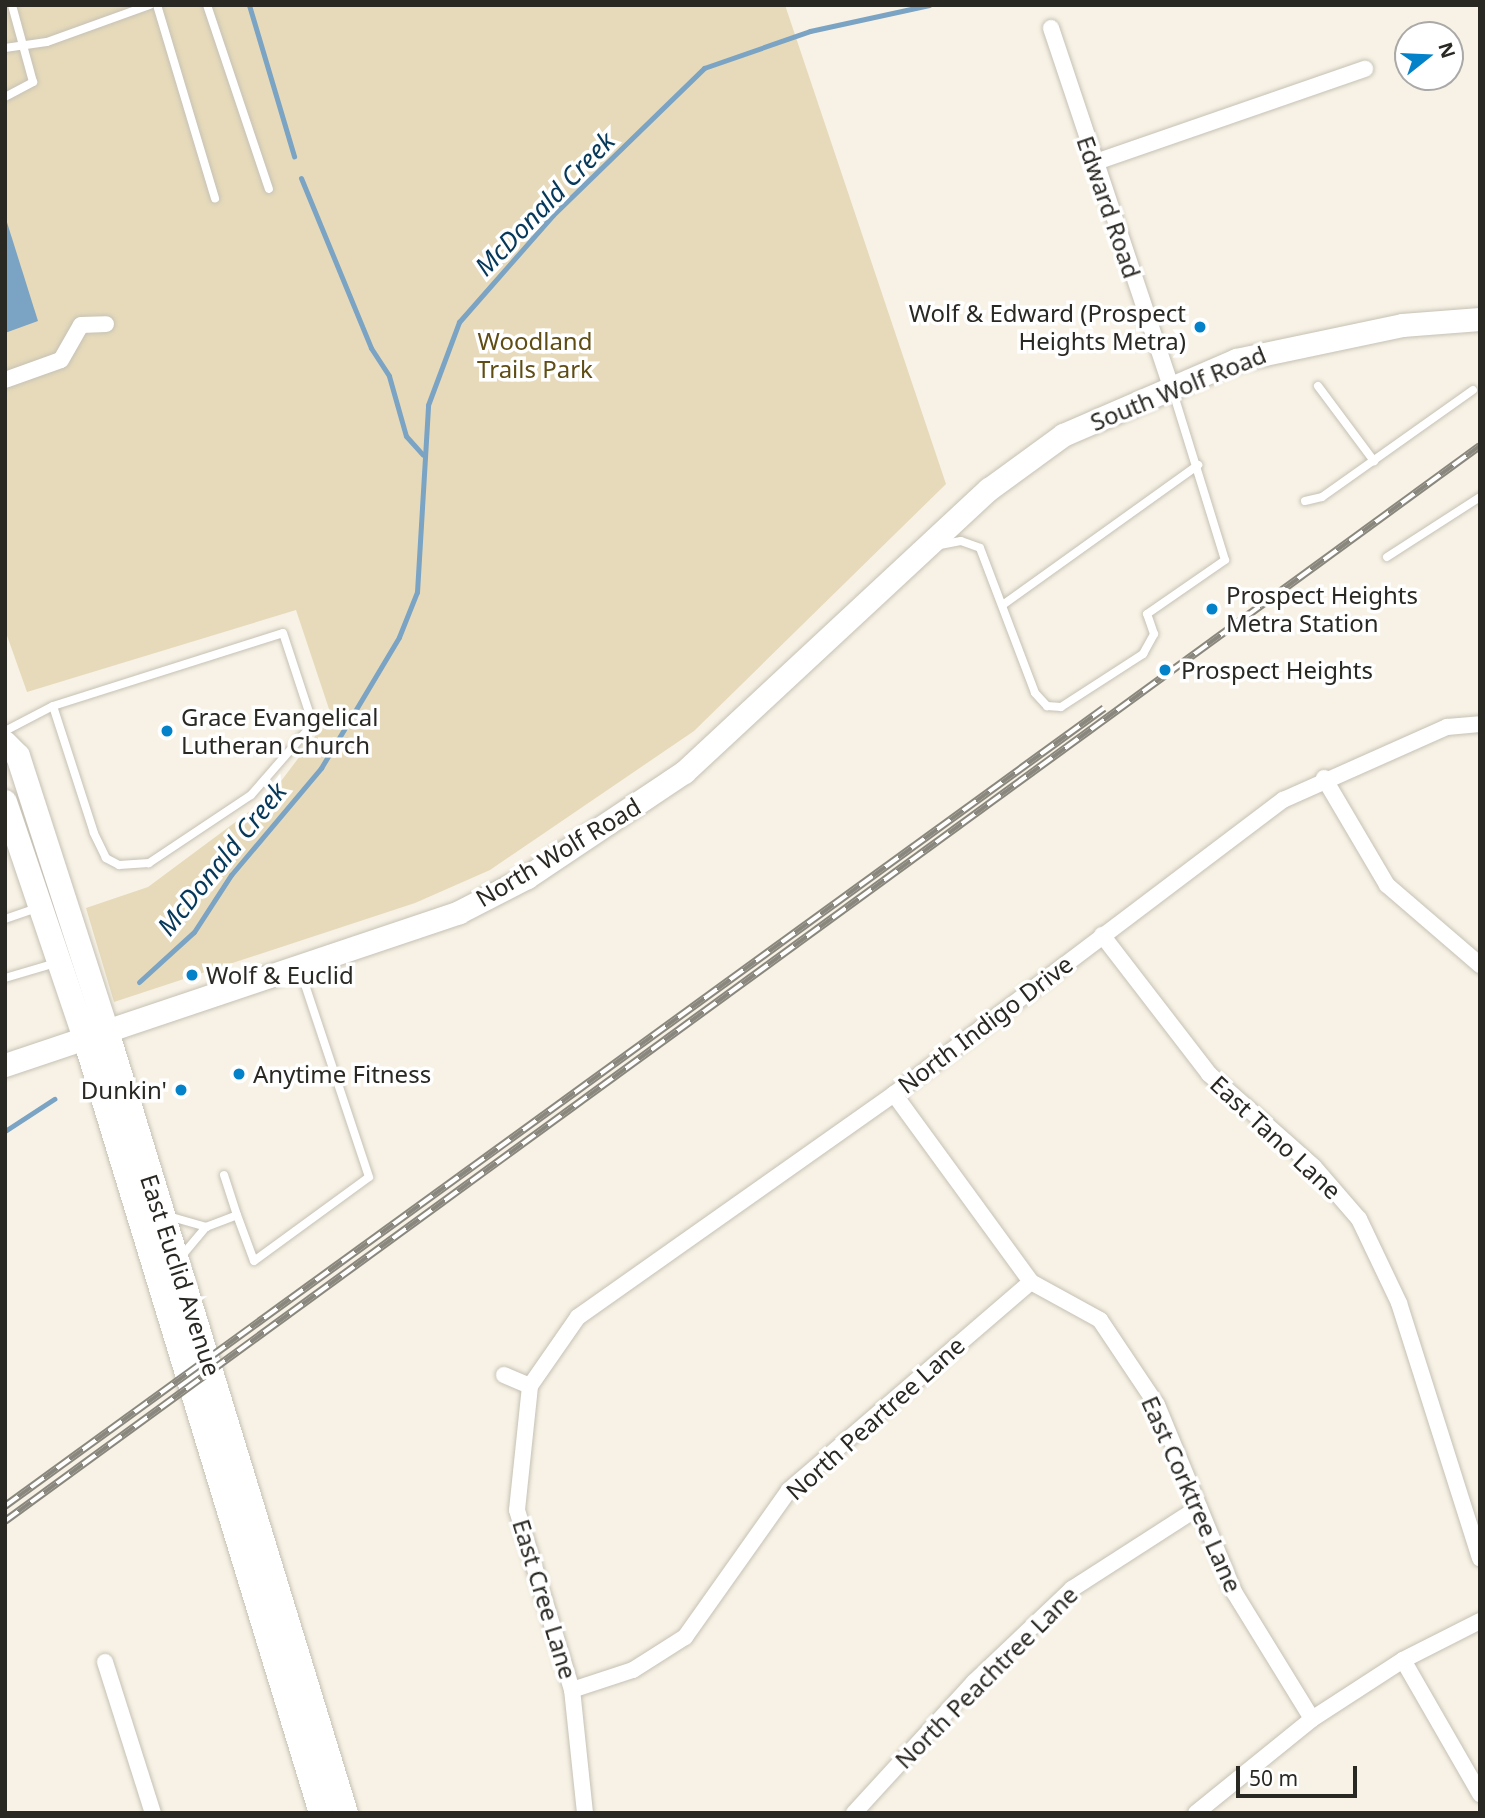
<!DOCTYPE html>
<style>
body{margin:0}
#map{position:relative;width:1485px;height:1818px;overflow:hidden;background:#f7f2e5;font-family:"Noto Sans",sans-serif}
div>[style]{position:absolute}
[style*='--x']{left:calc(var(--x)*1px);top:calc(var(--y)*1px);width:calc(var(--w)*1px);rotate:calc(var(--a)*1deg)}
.green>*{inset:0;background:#e6daba}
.water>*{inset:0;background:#7ba3c4}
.stream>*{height:5px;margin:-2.5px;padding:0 2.5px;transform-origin:2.5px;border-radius:2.5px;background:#7ba3c4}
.roads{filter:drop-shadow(0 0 2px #c6c1b5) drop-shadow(0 0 2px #c6c1b5)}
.lane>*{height:8px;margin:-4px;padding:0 4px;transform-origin:4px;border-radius:4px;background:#fff}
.street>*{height:16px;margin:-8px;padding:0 8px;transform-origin:8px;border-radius:8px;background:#fff}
.secondary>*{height:23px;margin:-11.5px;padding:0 11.5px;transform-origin:11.5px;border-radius:11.5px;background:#fff}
.primary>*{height:24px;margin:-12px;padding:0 12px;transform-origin:12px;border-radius:12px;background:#fff}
.rail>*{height:8px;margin-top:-4px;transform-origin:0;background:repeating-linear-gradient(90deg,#fff 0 16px,#8a877e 0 32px);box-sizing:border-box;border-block:2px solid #8a877e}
.dots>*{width:19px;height:19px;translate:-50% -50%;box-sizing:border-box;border:4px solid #fff;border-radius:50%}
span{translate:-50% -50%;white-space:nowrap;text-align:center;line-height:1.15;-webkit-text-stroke:7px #fff;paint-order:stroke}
.street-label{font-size:24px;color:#2a2823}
.poi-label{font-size:24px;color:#2a2823}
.right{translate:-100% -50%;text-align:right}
.left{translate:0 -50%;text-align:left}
.park-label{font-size:24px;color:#5f4d14}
.water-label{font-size:26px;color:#06385a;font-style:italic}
.frame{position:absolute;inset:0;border:7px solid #2a2823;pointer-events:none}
.north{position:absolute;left:1394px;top:21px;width:70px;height:70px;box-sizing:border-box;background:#fff;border:2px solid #aaa9a7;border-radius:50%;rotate:72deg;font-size:19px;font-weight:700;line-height:28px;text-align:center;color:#2a2823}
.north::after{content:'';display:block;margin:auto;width:24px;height:32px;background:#0382ca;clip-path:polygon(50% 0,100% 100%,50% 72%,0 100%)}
.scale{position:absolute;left:1236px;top:1766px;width:121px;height:32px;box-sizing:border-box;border:4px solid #2a2823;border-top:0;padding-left:9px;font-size:21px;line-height:24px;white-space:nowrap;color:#2a2823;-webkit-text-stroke:5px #fff;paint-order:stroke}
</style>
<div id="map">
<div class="green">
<i style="clip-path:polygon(5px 5px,785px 5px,946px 484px,694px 731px,490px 870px,415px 903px,114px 1002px,86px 908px,148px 887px,269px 797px,331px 715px,296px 610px,27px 692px,5px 630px)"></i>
</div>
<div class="water">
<i style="clip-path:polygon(5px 216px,38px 321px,5px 333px)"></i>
</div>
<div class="stream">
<i style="--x:249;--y:5;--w:158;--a:73.4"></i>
<i style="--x:301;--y:178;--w:184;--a:67.6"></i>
<i style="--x:371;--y:348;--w:33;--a:57"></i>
<i style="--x:389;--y:376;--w:62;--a:74.2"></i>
<i style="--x:406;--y:436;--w:25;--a:48"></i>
<i style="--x:139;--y:982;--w:74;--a:-42.3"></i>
<i style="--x:194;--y:932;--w:68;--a:-57"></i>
<i style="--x:231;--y:875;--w:140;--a:-49.9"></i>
<i style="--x:321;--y:768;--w:152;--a:-59.2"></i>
<i style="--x:399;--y:637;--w:48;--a:-68.2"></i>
<i style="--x:417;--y:592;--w:187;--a:-86.6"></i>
<i style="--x:428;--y:405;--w:89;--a:-69.5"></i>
<i style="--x:459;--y:322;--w:142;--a:-48.7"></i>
<i style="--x:553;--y:215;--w:211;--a:-44.2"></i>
<i style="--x:704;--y:68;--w:112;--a:-19.2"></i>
<i style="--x:810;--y:31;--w:122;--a:-12.3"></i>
<i style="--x:5;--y:1131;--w:59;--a:-33.1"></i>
</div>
<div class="roads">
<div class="lane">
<i style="--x:157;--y:5;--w:202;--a:73.3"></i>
<i style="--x:207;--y:5;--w:194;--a:71.4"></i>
<i style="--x:5;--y:48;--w:42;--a:-8.1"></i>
<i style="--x:47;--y:42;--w:109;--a:-19.8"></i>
<i style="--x:5;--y:97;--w:32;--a:-28"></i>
<i style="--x:33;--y:82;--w:80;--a:-105.3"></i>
<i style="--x:1318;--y:386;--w:94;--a:53.3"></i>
<i style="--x:1305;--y:501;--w:17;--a:-13"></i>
<i style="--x:1322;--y:497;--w:185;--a:-35.3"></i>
<i style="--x:940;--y:545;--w:21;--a:-11"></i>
<i style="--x:961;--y:541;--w:20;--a:20"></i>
<i style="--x:980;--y:548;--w:155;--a:69.2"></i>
<i style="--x:1035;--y:693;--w:18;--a:47"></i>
<i style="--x:1047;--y:706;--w:14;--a:4"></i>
<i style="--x:1061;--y:707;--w:98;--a:-32.9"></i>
<i style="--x:1143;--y:654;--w:23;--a:-61"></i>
<i style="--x:1154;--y:634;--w:21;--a:-109"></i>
<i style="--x:1147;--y:614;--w:95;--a:-34.7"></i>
<i style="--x:1225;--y:560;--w:179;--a:-107.2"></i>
<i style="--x:1387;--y:557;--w:111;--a:-32.8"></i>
<i style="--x:1004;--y:604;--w:239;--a:-35.6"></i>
<i style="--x:5;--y:731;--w:54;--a:-27.5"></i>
<i style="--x:53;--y:706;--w:241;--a:-17.6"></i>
<i style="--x:283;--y:633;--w:96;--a:71.8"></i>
<i style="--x:313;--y:724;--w:94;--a:131.1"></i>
<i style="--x:251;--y:795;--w:123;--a:146.3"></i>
<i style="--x:149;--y:863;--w:30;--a:176"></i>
<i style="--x:119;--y:865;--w:15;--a:-152"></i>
<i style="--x:106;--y:858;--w:28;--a:-116"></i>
<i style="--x:94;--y:833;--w:133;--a:-107.9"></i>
<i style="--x:5;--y:919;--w:36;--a:-19"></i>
<i style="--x:5;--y:978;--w:53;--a:-16.4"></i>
<i style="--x:224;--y:1175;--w:42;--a:72"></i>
<i style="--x:168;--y:1216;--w:40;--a:16"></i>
<i style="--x:206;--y:1227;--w:39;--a:130"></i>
<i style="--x:206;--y:1227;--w:33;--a:-21"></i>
<i style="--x:237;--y:1215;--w:49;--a:69.7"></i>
<i style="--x:254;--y:1261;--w:142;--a:-36.1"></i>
<i style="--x:369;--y:1177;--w:221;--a:-108.4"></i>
</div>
<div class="street">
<i style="--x:1051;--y:28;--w:378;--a:71.5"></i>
<i style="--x:1093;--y:163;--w:288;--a:-19.1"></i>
<i style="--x:5;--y:380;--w:59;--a:-19.7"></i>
<i style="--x:61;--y:360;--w:40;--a:-60.3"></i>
<i style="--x:81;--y:325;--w:25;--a:-2"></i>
<i style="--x:1324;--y:778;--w:124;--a:59.5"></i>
<i style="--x:1387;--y:885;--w:123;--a:40.7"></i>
<i style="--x:1102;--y:935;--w:175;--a:52.4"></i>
<i style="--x:1209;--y:1074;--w:140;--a:41.5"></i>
<i style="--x:1314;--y:1167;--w:69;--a:49.1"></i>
<i style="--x:1359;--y:1219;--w:93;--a:64.5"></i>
<i style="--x:1399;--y:1303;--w:268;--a:72.4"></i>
<i style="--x:894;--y:1094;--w:233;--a:53.9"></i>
<i style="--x:1031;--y:1282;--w:79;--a:28.8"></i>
<i style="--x:1100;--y:1320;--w:102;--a:56.2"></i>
<i style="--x:1157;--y:1405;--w:202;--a:67.6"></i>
<i style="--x:1234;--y:1592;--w:149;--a:58.4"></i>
<i style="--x:504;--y:1375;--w:28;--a:23"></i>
<i style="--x:1403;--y:1660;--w:155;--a:60.1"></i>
<i style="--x:105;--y:1662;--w:158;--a:72.4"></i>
<i style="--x:572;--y:1690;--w:64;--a:-18.2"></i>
<i style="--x:633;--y:1670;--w:62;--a:-32.4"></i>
<i style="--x:685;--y:1637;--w:180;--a:-54.7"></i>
<i style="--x:789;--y:1490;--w:319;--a:-40.7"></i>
<i style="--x:585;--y:1813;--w:124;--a:-96"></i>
<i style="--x:572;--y:1690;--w:188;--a:-107"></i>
<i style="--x:517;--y:1510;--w:125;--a:-84"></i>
<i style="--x:530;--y:1386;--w:84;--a:-55.2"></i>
<i style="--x:578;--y:1317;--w:387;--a:-35.2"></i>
<i style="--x:894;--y:1094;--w:488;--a:-37.1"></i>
<i style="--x:1283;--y:800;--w:180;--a:-24"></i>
<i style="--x:1447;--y:727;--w:33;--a:-5"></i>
<i style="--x:854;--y:1813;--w:178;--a:-47.5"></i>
<i style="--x:974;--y:1682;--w:135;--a:-43.5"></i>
<i style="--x:1072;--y:1589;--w:151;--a:-32.8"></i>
<i style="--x:1196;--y:1813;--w:149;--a:-39"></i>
<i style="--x:1312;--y:1719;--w:108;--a:-33"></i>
<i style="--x:1403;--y:1660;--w:86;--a:-26.9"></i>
</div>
<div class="secondary">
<i style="--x:5;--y:1065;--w:479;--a:-18.6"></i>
<i style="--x:459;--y:912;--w:76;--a:-27.2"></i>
<i style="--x:527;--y:877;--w:189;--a:-33.8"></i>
<i style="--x:684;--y:772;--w:416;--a:-42.9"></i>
<i style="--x:989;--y:489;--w:92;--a:-36.1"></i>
<i style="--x:1063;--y:435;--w:189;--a:-23.4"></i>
<i style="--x:1236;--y:360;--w:170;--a:-11.9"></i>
<i style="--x:1402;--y:325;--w:78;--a:-4.4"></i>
</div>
<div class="primary">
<i style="--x:5;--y:743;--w:18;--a:45"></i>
<i style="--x:18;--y:756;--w:289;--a:72.1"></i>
<i style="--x:107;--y:1031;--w:818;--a:73.01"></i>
<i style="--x:5;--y:802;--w:250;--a:71.3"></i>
<i style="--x:85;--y:1039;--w:809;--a:73.04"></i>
</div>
</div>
<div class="rail">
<i style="--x:5;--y:1506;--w:1358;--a:-35.98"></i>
<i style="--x:5;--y:1521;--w:1825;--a:-36.09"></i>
</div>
<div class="dots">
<i style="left:1200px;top:327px;background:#0382ca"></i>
<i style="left:1212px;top:609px;background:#0382ca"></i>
<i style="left:1165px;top:670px;background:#0382ca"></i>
<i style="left:167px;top:731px;background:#0382ca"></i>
<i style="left:192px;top:975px;background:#0382ca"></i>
<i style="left:239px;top:1074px;background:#0382ca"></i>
<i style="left:181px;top:1090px;background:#0382ca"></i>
</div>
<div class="street-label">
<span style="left:1109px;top:207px;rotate:71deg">Edward Road</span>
<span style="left:1178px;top:388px;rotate:-22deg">South Wolf Road</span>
<span style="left:558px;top:852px;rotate:-31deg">North Wolf Road</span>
<span style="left:985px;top:1024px;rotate:-37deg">North Indigo Drive</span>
<span style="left:1276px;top:1137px;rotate:43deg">East Tano Lane</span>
<span style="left:181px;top:1275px;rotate:72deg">East Euclid Avenue</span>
<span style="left:875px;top:1418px;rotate:-42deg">North Peartree Lane</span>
<span style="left:1192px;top:1494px;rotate:66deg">East Corktree Lane</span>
<span style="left:545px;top:1599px;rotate:73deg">East Cree Lane</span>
<span style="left:986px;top:1677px;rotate:-45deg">North Peachtree Lane</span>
</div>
<div class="poi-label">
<span class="right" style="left:1186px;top:327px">Wolf &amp; Edward (Prospect<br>Heights Metra)</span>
<span class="left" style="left:1226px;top:609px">Prospect Heights<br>Metra Station</span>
<span class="left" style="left:1181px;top:670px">Prospect Heights</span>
<span class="left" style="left:181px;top:731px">Grace Evangelical<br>Lutheran Church</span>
<span class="left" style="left:206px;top:975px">Wolf &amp; Euclid</span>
<span class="left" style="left:253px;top:1074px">Anytime Fitness</span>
<span class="right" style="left:167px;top:1090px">Dunkin'</span>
</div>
<div class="park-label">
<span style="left:535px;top:355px">Woodland<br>Trails Park</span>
</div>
<div class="water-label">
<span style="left:545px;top:204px;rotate:-46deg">McDonald Creek</span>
<span style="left:222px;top:859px;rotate:-51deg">McDonald Creek</span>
</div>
<div class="frame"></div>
<div class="north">N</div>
<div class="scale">50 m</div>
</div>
